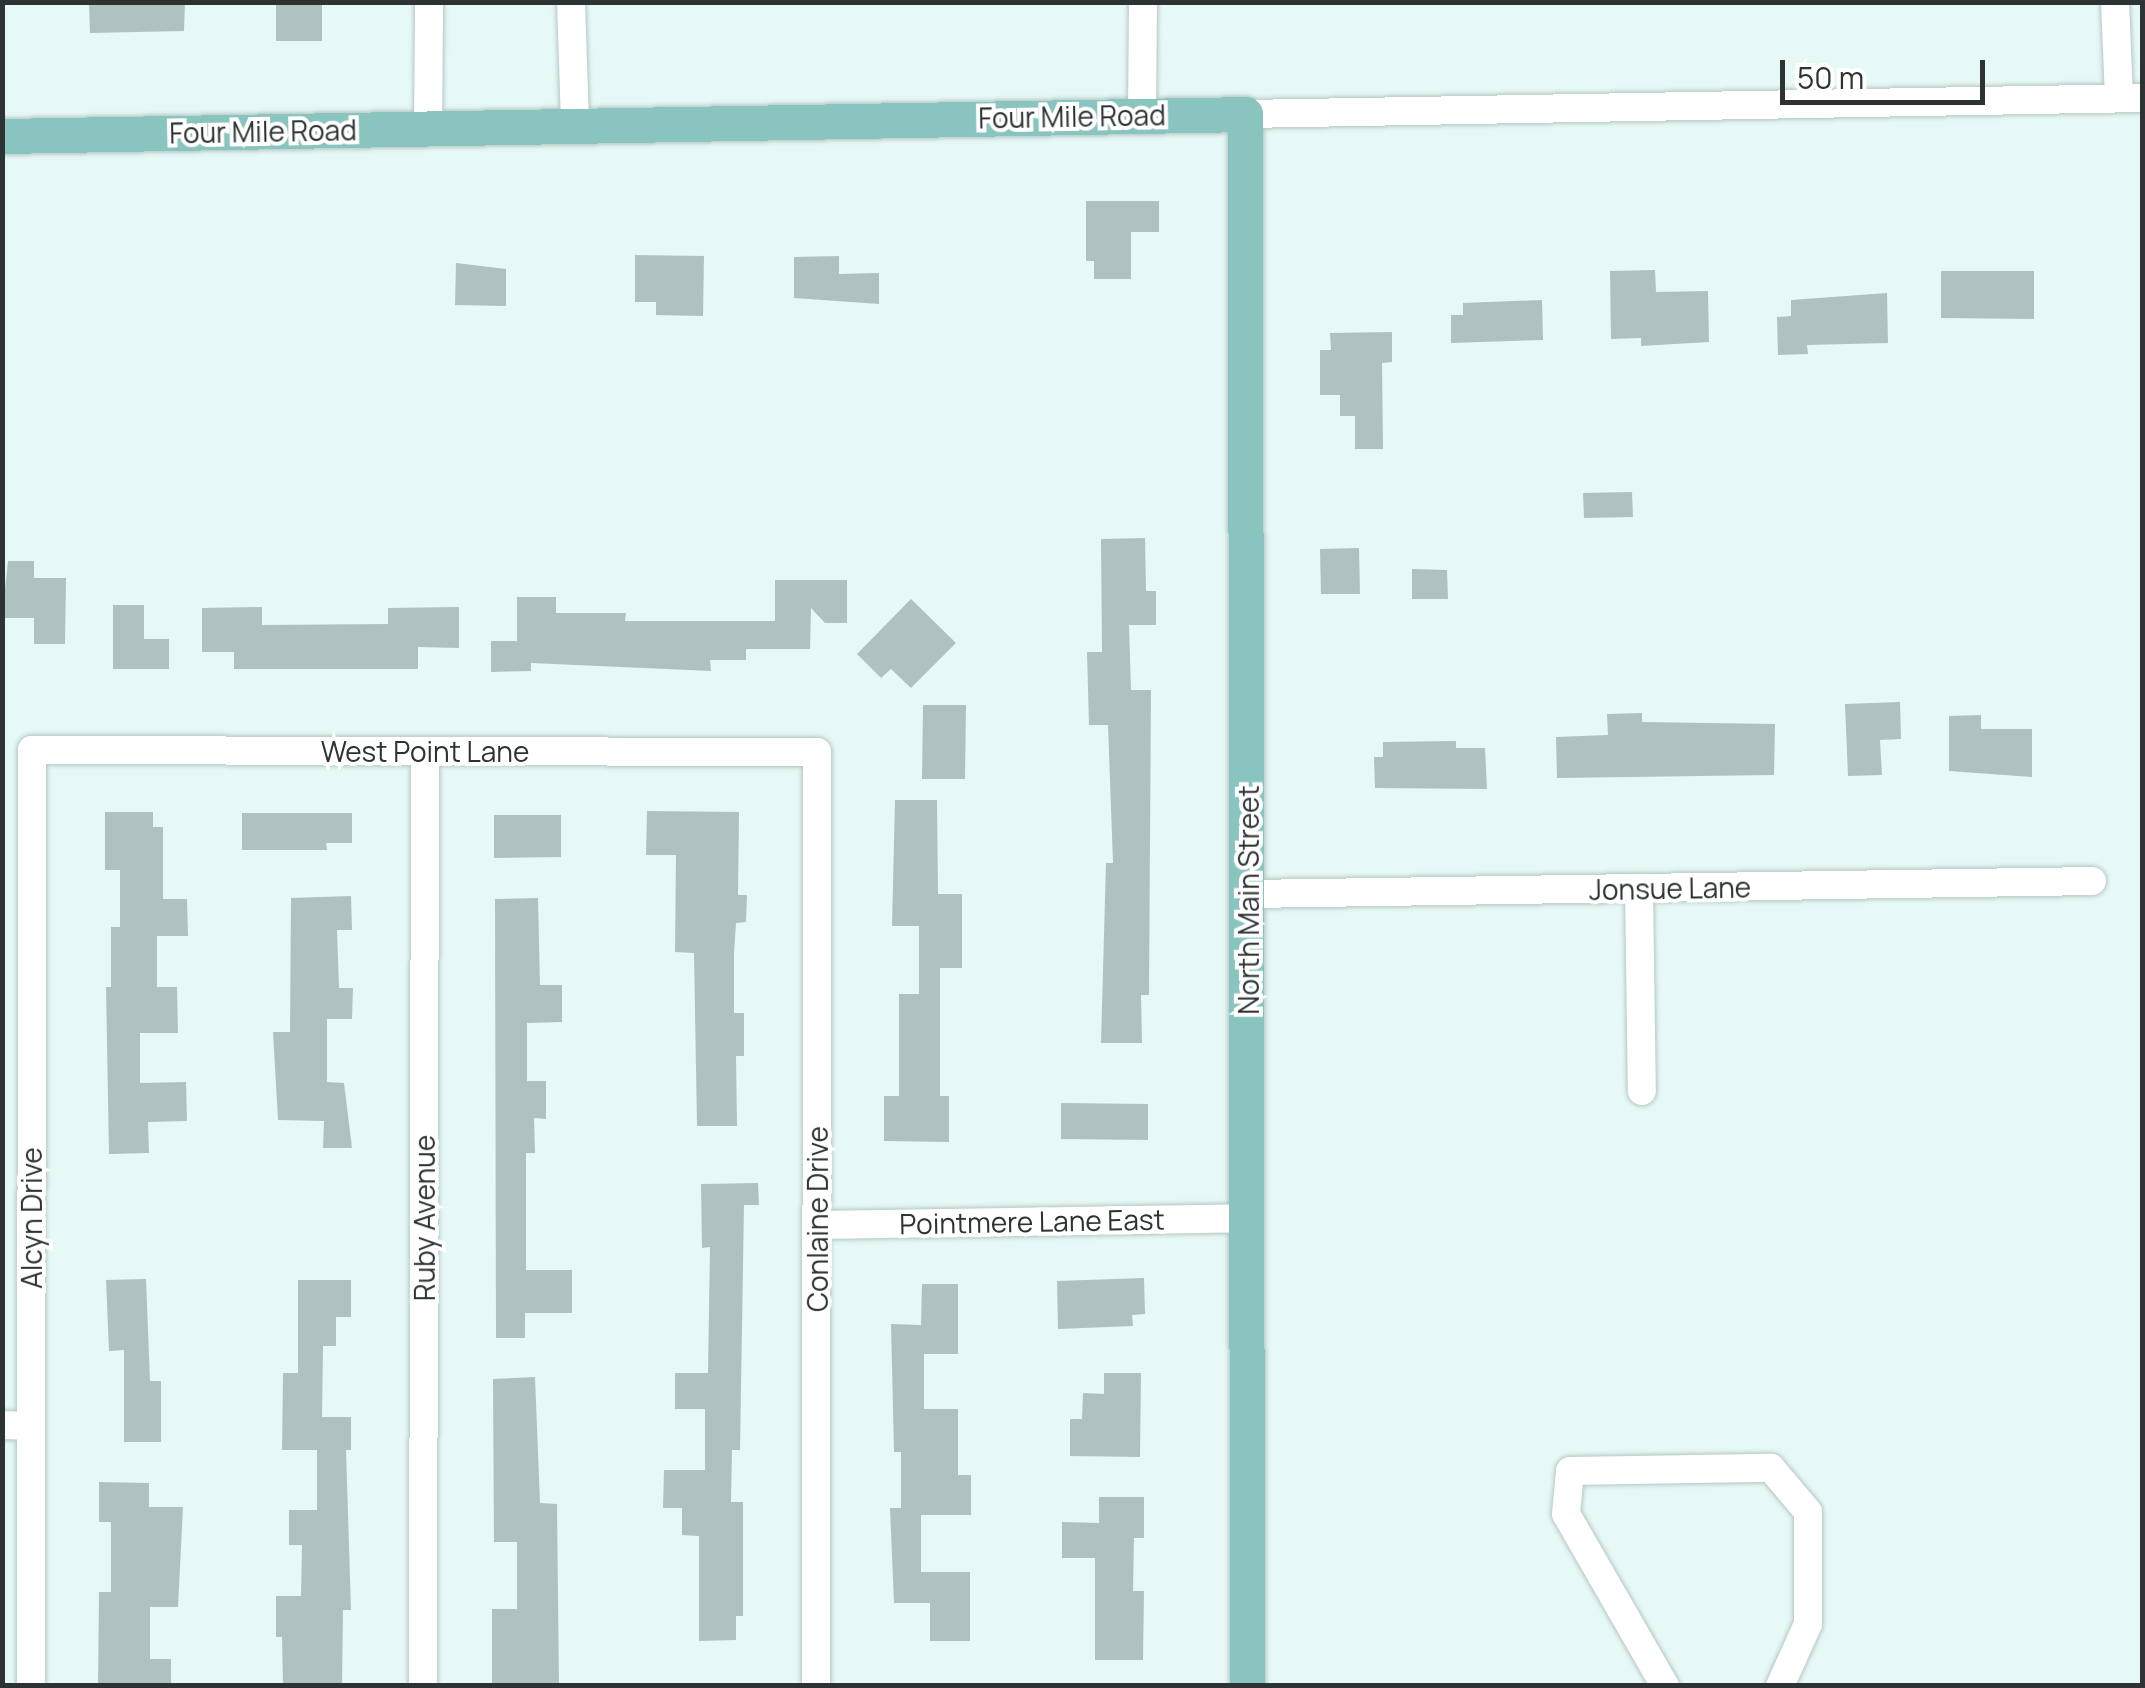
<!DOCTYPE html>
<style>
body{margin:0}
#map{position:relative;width:2145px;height:1688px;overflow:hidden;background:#e6f9f6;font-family:Manrope,sans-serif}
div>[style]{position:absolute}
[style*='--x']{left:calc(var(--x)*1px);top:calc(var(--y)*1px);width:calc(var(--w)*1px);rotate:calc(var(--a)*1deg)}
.building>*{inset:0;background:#b0c2c0}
.roads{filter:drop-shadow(0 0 2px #b5c7c4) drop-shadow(0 0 2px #b5c7c4)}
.minor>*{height:28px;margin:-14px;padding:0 14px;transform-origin:14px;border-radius:14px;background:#fff}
.major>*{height:35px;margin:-17.5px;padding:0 17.5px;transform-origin:17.5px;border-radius:17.5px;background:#89c4bf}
span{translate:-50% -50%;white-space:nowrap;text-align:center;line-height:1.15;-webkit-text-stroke:8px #fff;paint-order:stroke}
.street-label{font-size:28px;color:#2c3332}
.frame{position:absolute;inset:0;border:5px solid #2c3332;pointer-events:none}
.scale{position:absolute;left:1780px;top:60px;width:205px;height:45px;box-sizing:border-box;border:5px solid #2c3332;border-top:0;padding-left:12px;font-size:30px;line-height:35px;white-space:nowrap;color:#2c3332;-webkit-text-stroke:8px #fff;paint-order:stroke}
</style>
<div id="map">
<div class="building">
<i style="clip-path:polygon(89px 2px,185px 2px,184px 31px,90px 33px)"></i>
<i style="clip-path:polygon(276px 2px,322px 2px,322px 41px,276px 41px)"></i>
<i style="clip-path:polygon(1086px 201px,1159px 201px,1159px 232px,1131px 232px,1131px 279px,1094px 279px,1094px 261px,1086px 261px)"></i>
<i style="clip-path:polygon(635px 255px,704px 256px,703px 316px,656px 315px,656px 302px,635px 302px)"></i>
<i style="clip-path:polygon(839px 256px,839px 274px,879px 273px,879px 304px,794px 298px,794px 257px)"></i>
<i style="clip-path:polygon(456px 263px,506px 269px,506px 306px,455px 305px)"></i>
<i style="clip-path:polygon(1655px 270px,1656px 292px,1708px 291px,1709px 342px,1641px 346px,1641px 338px,1611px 339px,1610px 271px)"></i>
<i style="clip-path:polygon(1941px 271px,2034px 271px,2034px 319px,1941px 318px)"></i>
<i style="clip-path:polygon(1887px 293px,1888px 343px,1807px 345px,1808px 354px,1778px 355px,1777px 317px,1791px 316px,1791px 300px)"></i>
<i style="clip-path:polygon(1542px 300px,1543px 340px,1451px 343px,1451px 315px,1463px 315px,1463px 303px)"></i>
<i style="clip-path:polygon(1392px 332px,1392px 362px,1382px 363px,1383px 449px,1355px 449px,1355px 416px,1340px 416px,1340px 395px,1320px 395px,1320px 350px,1331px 350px,1330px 333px)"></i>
<i style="clip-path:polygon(1632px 492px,1633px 517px,1584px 518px,1583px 493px)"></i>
<i style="clip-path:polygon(1145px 538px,1146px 591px,1156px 591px,1156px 625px,1129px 625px,1131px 690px,1151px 690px,1149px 995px,1141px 995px,1142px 1043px,1101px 1043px,1106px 863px,1113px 863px,1108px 725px,1089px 725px,1087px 652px,1102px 652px,1101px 539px)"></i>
<i style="clip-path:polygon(1359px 548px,1360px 594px,1321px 594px,1320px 549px)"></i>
<i style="clip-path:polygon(8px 561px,34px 561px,34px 578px,66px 578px,65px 644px,34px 644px,34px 618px,2px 618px)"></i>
<i style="clip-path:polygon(1412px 569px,1447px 570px,1448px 599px,1412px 599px)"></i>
<i style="clip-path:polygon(775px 580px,847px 580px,847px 623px,825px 623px,811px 608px,810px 649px,746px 649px,746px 660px,710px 660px,711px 671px,531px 663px,531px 671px,491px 672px,491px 641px,517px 641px,517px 597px,556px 597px,556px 613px,626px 613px,625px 621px,775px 621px)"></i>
<i style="clip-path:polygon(911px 599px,956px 643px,911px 688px,891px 669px,881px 678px,857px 654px)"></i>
<i style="clip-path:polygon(113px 605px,144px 605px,144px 639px,169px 639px,169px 669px,113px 669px)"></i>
<i style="clip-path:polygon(262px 607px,262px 625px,388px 624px,388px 608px,459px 607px,459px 648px,418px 647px,418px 669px,234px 669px,234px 652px,202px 652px,202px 608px)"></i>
<i style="clip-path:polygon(1900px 702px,1901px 739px,1880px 740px,1882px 775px,1848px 776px,1845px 704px)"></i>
<i style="clip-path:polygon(923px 705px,966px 705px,965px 779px,922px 779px)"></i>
<i style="clip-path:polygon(1642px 713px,1642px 722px,1775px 724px,1774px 775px,1557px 778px,1556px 737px,1608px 735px,1607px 714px)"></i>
<i style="clip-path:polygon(1981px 715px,1981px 729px,2032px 729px,2032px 777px,1949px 771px,1949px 716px)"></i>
<i style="clip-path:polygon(1456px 741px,1456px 748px,1485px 748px,1487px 789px,1375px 788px,1374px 757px,1383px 757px,1383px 742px)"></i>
<i style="clip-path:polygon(895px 800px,937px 800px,938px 894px,962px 894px,962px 968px,940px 968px,940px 1096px,949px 1096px,949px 1142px,884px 1141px,884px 1096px,899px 1096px,899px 994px,919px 994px,919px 926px,892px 926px)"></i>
<i style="clip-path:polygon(647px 811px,739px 812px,738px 895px,747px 895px,746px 922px,736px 923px,734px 953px,734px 1013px,744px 1013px,744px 1056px,736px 1056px,737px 1126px,697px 1126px,694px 953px,675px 952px,676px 855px,646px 855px)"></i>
<i style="clip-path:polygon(105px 812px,153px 812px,153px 827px,163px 827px,163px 899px,187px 899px,188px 936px,157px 936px,157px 987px,177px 987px,178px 1033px,140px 1033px,140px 1083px,186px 1082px,187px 1121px,148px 1122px,149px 1153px,109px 1154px,106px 987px,111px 987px,111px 927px,120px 927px,120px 870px,105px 870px)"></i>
<i style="clip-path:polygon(242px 813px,352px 813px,352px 843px,326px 843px,327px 850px,242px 850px)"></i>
<i style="clip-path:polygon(494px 815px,561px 815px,561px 857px,494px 858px)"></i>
<i style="clip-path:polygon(351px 896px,352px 930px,337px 930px,339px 988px,353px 988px,352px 1019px,327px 1019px,327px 1082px,344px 1083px,352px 1148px,323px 1148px,324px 1121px,278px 1120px,273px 1032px,290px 1032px,291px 898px)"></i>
<i style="clip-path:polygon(538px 898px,540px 985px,562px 985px,562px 1022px,527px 1023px,527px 1081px,546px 1081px,546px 1119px,534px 1118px,535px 1153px,526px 1153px,526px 1270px,572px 1270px,572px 1313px,525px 1313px,525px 1338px,496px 1338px,495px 899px)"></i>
<i style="clip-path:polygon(1061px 1103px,1148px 1104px,1148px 1140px,1061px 1139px)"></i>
<i style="clip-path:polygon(758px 1183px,759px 1205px,744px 1205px,740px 1450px,732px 1450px,731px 1502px,743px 1502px,743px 1616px,736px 1616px,736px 1640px,699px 1641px,699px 1536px,682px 1535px,682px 1508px,663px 1508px,664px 1470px,705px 1470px,705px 1409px,675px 1409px,675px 1373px,708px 1373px,710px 1247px,702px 1248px,701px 1184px)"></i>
<i style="clip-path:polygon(1144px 1278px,1145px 1314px,1132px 1315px,1133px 1326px,1058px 1329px,1057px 1281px)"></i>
<i style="clip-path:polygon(146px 1279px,150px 1381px,161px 1381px,161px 1442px,124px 1442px,124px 1350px,109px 1351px,106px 1280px)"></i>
<i style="clip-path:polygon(298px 1280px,351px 1280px,351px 1317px,336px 1317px,336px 1346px,323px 1346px,322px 1417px,351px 1417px,351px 1450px,346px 1450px,351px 1610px,343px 1610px,342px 1686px,283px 1686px,282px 1637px,276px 1637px,276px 1596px,301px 1596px,302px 1545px,289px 1545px,289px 1510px,317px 1510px,317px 1450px,282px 1450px,283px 1373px,298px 1373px)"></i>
<i style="clip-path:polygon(922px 1284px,958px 1284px,958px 1354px,924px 1354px,924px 1409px,958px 1409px,958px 1475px,971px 1475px,971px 1515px,921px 1515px,921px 1572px,970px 1572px,970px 1641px,930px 1641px,930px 1603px,894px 1603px,890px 1508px,901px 1508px,901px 1452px,894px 1452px,891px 1324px,921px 1325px)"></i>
<i style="clip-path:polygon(1104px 1373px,1141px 1373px,1140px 1457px,1070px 1456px,1070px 1419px,1082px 1419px,1083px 1393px,1104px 1394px)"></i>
<i style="clip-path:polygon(535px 1377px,540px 1503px,557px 1504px,559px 1686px,492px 1686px,492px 1609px,517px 1609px,517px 1542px,494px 1542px,493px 1379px)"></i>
<i style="clip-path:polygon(99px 1482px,149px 1483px,149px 1507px,183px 1507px,178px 1607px,150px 1607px,150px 1659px,171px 1659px,171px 1686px,98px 1686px,99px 1592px,111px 1592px,111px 1522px,99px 1522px)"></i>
<i style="clip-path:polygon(1099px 1497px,1144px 1497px,1144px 1538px,1134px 1538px,1133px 1591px,1144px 1591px,1143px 1660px,1095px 1660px,1095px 1558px,1062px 1558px,1062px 1522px,1099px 1523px)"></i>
</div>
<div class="roads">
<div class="minor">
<i style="--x:571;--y:2;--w:123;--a:88.1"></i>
<i style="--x:2115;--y:2;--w:96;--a:87.6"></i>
<i style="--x:1245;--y:114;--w:897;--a:-1.02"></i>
<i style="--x:1142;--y:115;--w:113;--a:-89.5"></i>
<i style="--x:428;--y:128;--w:126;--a:-89.5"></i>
<i style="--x:1639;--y:888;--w:203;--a:89.2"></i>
<i style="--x:1249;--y:894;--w:843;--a:-0.88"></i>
<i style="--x:817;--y:1225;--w:431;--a:-0.9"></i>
<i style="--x:2;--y:1425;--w:29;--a:2"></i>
<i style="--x:31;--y:1686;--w:936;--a:-89.94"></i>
<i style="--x:32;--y:750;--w:785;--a:0.15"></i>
<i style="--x:817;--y:752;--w:934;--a:90.06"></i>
<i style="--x:423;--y:1686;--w:935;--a:-89.88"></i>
<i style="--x:1665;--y:1686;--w:198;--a:-119.9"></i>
<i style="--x:1566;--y:1514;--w:43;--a:-84.7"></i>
<i style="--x:1570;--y:1471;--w:201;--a:-0.9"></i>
<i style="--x:1771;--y:1468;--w:57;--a:49.9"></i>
<i style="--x:1808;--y:1512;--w:112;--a:90"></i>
<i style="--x:1808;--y:1624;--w:68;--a:114.3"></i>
</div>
<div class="major">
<i style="--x:2;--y:136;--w:1243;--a:-1.01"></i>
<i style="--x:1245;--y:114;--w:1572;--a:89.93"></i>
</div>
</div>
<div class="street-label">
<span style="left:1072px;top:116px;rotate:-1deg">Four Mile Road</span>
<span style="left:263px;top:131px;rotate:-1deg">Four Mile Road</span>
<span style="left:425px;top:751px">West Point Lane</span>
<span style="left:1670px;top:888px;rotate:-1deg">Jonsue Lane</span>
<span style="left:1248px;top:900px;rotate:-90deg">North Main Street</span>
<span style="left:31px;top:1218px;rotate:-90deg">Alcyn Drive</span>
<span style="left:424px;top:1218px;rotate:-90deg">Ruby Avenue</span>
<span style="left:817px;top:1219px;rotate:-90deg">Conlaine Drive</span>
<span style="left:1032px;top:1221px;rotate:-1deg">Pointmere Lane East</span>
</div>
<div class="frame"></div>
<div class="scale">50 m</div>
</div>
